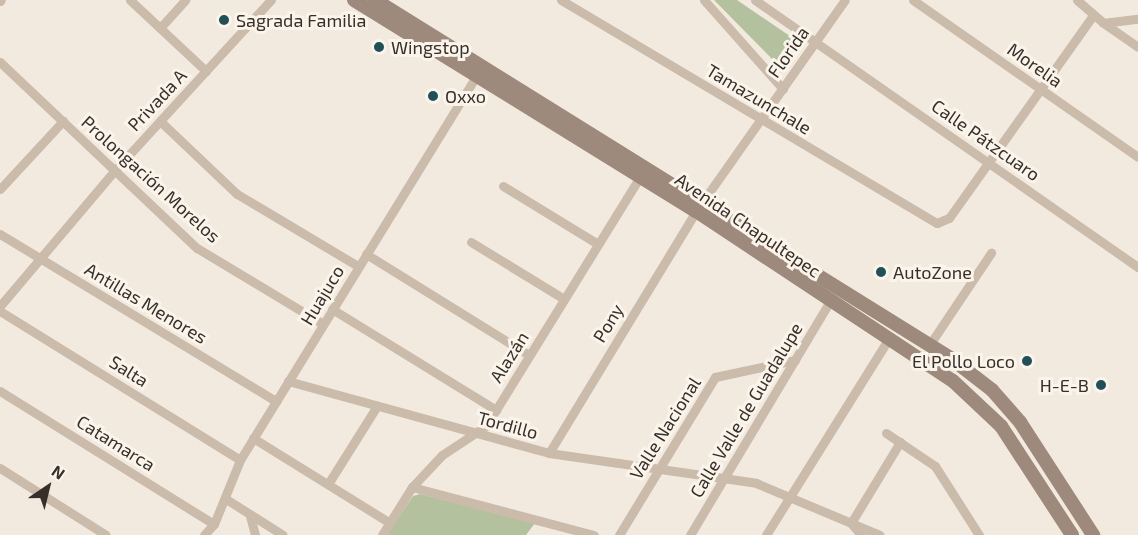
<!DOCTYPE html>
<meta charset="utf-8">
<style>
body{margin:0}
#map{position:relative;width:1138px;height:535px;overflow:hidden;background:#f2eadf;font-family:"Exo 2",sans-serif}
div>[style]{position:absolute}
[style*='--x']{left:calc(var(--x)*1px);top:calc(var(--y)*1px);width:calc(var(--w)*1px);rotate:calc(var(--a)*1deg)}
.green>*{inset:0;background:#b4c19f}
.minor>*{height:9px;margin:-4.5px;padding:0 4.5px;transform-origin:4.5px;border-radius:4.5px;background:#cabbab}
.secondary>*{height:14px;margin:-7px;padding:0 7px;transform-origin:7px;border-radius:7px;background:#9e8a7c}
.dots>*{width:16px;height:16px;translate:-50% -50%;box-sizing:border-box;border:3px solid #faf4eb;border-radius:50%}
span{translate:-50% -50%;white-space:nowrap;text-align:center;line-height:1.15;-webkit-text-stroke:6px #faf4eb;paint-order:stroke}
.poi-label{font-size:18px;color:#382f2a}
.left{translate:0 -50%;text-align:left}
.right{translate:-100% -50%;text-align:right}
.street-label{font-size:18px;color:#382f2a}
.north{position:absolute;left:18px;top:457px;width:60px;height:60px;-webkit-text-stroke:4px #faf4eb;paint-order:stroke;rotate:35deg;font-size:16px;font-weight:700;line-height:24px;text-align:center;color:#382f2a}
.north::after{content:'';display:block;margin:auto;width:21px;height:27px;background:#382f2a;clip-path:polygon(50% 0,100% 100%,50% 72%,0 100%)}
</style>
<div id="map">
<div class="green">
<i style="clip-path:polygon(714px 0,737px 0,800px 43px,785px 72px)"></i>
<i style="clip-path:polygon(420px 494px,535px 523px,526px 535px,387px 535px,413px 496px)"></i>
</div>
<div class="minor">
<i style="--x:130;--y:0;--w:104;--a:43.1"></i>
<i style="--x:561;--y:0;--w:437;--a:30.7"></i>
<i style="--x:937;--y:223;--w:13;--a:-23"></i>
<i style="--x:949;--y:218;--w:247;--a:-54.6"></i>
<i style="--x:704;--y:0;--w:119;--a:48.4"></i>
<i style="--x:755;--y:0;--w:467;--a:34.9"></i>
<i style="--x:913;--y:0;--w:274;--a:34.9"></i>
<i style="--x:1077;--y:0;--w:35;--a:41"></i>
<i style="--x:1103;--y:23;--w:35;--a:-7"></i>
<i style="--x:0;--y:1;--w:1;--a:-45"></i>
<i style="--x:1105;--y:24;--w:40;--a:34.9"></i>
<i style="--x:160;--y:28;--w:38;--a:-48"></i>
<i style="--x:0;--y:62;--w:271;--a:43.4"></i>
<i style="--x:197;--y:248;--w:147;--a:31.1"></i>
<i style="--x:160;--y:121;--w:106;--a:43.5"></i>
<i style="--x:237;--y:194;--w:141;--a:30.8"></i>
<i style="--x:503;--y:186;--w:111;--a:31.4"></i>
<i style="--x:0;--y:189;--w:93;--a:-47.2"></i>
<i style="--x:0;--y:234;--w:323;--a:31.2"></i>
<i style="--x:471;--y:242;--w:109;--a:31.5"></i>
<i style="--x:366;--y:254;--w:192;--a:31.8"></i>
<i style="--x:0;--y:306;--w:178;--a:-49.8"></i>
<i style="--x:115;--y:170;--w:231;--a:-47.5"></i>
<i style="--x:332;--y:309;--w:193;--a:31.6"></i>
<i style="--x:0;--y:311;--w:282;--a:31.8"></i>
<i style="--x:930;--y:344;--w:110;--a:-56.2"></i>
<i style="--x:288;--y:381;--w:271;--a:15.4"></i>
<i style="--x:549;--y:453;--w:209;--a:8.2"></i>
<i style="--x:756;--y:483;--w:134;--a:22.8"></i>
<i style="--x:0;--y:391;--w:252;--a:31.9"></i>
<i style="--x:886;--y:433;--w:59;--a:34"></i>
<i style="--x:935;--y:466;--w:82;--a:57.5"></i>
<i style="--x:253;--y:438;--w:161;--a:31.8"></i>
<i style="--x:549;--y:453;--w:283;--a:-58.7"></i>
<i style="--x:696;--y:211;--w:258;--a:-54.8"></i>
<i style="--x:0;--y:468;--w:125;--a:32.3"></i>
<i style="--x:328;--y:484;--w:92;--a:-57.9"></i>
<i style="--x:412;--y:487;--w:188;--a:14.8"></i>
<i style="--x:226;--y:499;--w:67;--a:32.3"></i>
<i style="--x:250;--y:516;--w:20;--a:75"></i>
<i style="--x:204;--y:535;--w:15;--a:-48"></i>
<i style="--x:214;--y:524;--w:69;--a:-67.9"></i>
<i style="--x:240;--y:460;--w:457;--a:-58.4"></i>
<i style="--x:382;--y:535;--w:57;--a:-58"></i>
<i style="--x:412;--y:487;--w:44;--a:-46.8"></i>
<i style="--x:442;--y:455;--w:53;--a:-33.4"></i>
<i style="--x:486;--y:426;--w:297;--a:-58.3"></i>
<i style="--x:619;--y:535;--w:185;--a:-58.7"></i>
<i style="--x:715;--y:377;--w:82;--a:-12"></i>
<i style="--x:690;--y:535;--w:273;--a:-59.1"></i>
<i style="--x:766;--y:535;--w:232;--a:-58"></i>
<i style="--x:861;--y:535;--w:16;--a:-130"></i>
<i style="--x:851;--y:523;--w:95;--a:-58.8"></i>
</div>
<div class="secondary">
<i style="--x:354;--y:0;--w:402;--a:31.7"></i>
<i style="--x:696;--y:211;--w:308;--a:33.5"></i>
<i style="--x:953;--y:381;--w:66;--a:43.2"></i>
<i style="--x:1001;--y:426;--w:130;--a:56.9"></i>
<i style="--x:375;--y:0;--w:680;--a:31.89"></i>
<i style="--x:952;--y:359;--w:51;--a:37.8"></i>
<i style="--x:992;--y:390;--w:43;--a:48.8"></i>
<i style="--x:1020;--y:422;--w:135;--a:57.1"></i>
</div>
<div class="dots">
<i style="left:224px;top:20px;background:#205158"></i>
<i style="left:379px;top:47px;background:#205158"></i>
<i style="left:433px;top:96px;background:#205158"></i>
<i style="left:881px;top:272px;background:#205158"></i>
<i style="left:1027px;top:361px;background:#205158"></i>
<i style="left:1101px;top:385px;background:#205158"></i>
</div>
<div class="poi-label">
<span class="left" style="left:236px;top:20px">Sagrada Familia</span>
<span class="left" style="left:391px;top:47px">Wingstop</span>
<span class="left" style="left:445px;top:96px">Oxxo</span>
<span class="left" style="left:893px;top:272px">AutoZone</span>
<span class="right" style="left:1015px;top:361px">El Pollo Loco</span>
<span class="right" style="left:1089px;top:385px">H-E-B</span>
</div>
<div class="street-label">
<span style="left:788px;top:52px;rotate:-55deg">Florida</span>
<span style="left:1035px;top:65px;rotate:35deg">Morelia</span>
<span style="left:759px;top:99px;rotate:31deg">Tamazunchale</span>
<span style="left:157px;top:100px;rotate:-47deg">Privada A</span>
<span style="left:986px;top:140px;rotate:35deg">Calle Pátzcuaro</span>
<span style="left:151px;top:179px;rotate:42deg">Prolongación Morelos</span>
<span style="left:748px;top:225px;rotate:34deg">Avenida Chapultepec</span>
<span style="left:322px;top:295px;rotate:-59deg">Huajuco</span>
<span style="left:146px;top:303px;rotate:31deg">Antillas Menores</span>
<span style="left:608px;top:323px;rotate:-59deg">Pony</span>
<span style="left:509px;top:357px;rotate:-58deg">Alazán</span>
<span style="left:129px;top:371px;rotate:32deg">Salta</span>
<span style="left:746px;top:410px;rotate:-59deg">Calle Valle de Guadalupe</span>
<span style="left:508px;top:425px;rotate:15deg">Tordillo</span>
<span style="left:665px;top:428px;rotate:-58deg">Valle Nacional</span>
<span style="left:116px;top:443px;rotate:32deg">Catamarca</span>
</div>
<div class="north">N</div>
</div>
